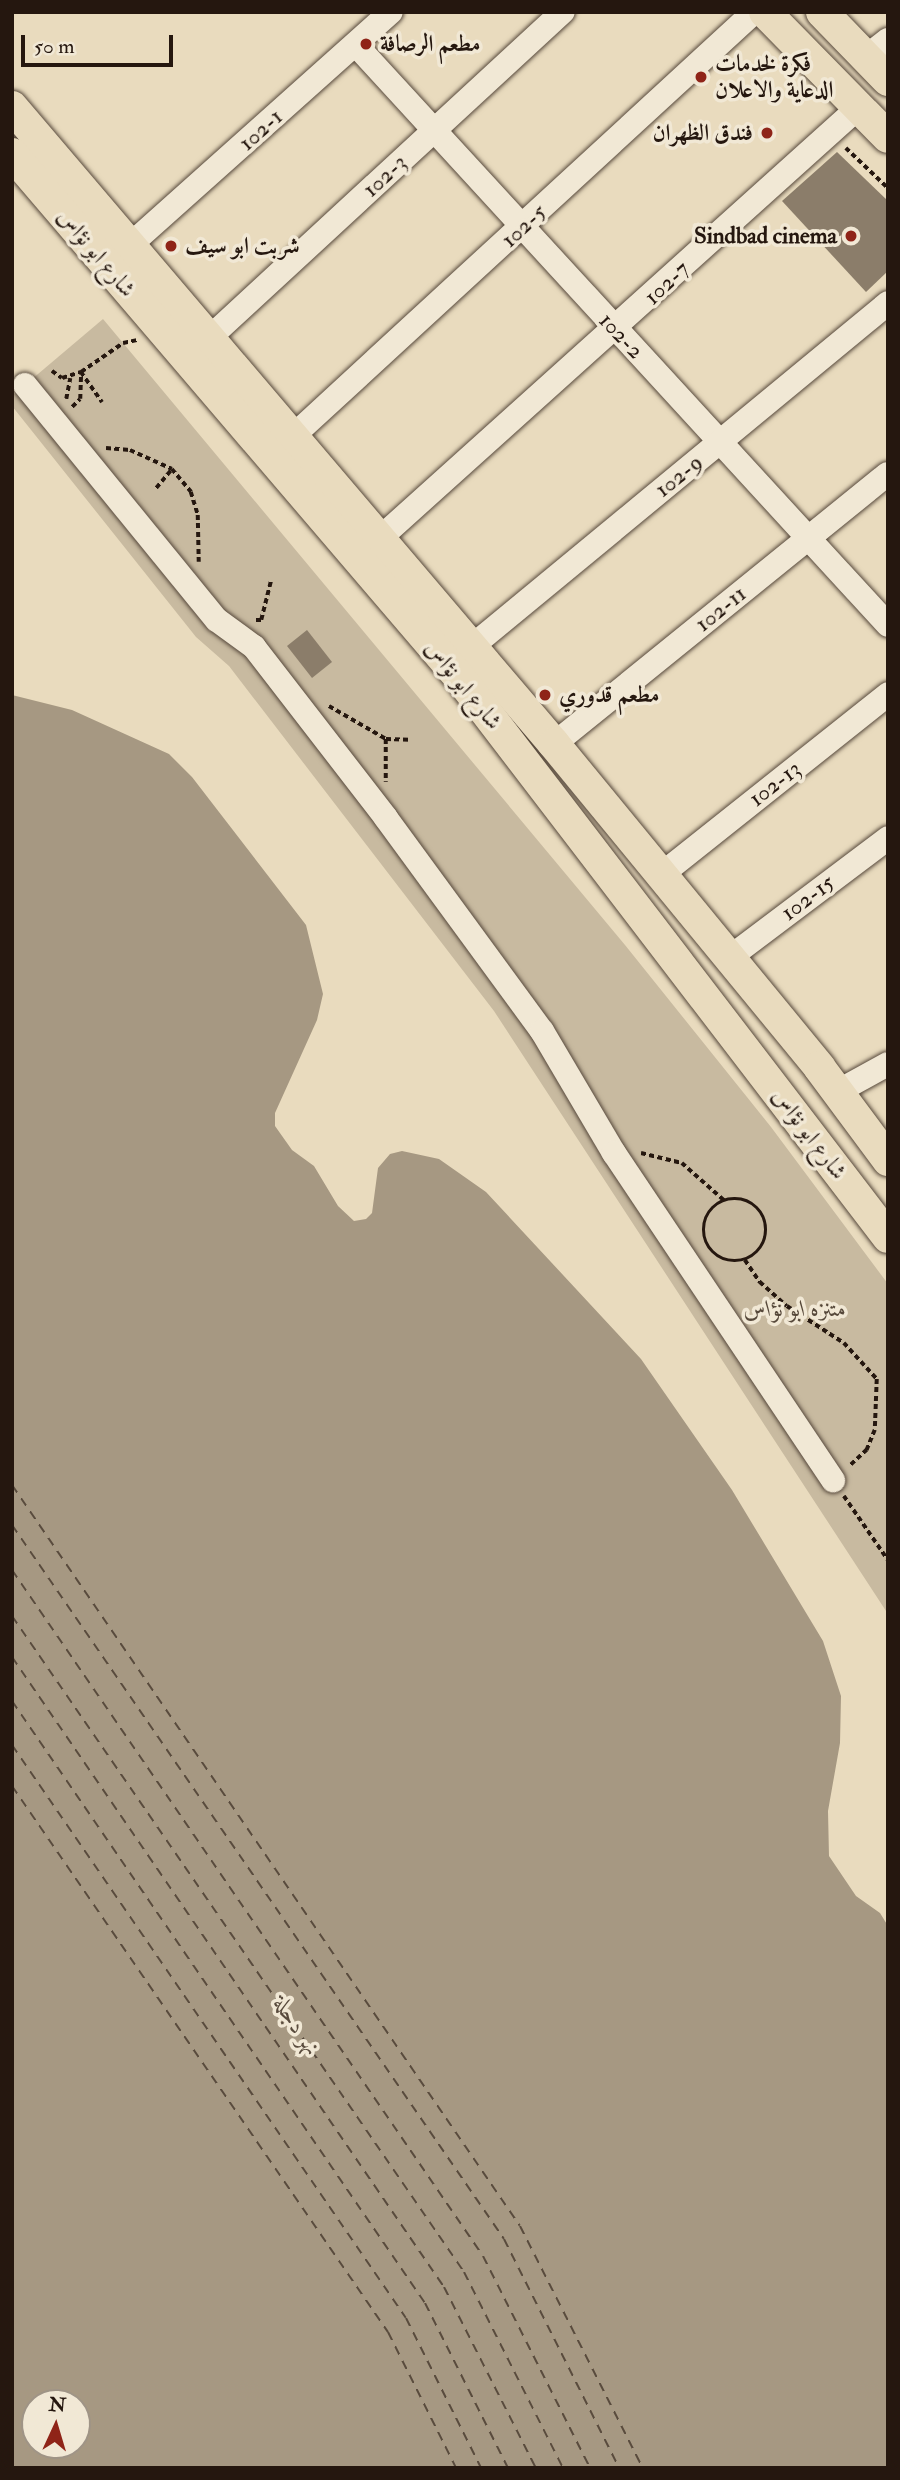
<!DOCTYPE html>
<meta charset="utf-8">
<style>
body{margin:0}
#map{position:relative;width:900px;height:2480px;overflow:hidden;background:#e9dbbe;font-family:"IM FELL Double Pica",Amiri,serif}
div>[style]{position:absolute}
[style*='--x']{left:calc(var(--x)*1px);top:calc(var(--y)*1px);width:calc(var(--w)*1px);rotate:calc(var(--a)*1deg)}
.green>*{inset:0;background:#c8baa0}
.water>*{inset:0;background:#a69882}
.ferry>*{height:2px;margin-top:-1px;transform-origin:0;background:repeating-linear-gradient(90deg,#594b3d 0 9px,transparent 0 16px)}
.building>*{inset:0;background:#8b7d6a}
.path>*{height:3.5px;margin-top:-1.75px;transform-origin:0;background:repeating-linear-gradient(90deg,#25170f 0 5px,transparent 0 8.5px)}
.path>.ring{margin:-1.75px;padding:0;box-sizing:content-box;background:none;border:3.5px solid #25170f;border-radius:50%}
.roads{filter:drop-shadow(0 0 2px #56483b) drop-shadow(0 0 2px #56483b)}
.minor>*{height:24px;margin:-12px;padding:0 12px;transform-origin:12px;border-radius:12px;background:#f1e8d5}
.major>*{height:32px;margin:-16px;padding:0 16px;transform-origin:16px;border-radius:16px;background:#e9dbbe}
.dots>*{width:19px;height:19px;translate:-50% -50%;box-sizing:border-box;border:4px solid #f1e8d5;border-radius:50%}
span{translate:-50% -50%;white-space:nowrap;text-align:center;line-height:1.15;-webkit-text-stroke:7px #f1e8d5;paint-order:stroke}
.poi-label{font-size:23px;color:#25170f;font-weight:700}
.left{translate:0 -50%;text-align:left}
.right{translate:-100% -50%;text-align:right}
.street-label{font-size:23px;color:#25170f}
.park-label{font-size:23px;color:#56483a;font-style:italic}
.water-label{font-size:24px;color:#594b3d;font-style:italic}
.frame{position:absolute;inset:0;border:14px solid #25170f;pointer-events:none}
.north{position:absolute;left:21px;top:2389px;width:70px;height:70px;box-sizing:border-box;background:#f1e8d5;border:2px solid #9f9486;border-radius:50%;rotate:4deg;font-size:19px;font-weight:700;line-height:28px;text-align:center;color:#25170f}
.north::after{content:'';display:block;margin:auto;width:24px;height:32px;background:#8f2418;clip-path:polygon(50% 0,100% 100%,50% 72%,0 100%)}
.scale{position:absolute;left:21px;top:35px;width:152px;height:32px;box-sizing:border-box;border:4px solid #25170f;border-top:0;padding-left:9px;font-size:21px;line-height:24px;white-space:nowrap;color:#25170f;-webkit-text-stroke:5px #f1e8d5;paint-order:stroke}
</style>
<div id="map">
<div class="green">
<i style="clip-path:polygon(103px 319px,625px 945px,771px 1127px,888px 1284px,888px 1614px,494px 1011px,229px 666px,196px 637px,12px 406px,12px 396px)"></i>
</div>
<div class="water">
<i style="clip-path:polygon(evenodd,12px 695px,72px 710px,169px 754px,192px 777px,306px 925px,323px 994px,317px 1020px,275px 1113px,275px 1126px,292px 1150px,314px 1166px,338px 1206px,354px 1221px,366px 1219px,372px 1213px,378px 1168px,390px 1154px,402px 1151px,439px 1159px,486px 1192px,641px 1359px,732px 1490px,823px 1641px,841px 1696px,840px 1743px,828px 1811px,829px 1856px,856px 1896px,880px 1913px,888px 1926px,888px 2468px,12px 2468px,12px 695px,35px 2403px,77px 2403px,77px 2445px,35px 2445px,35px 2403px)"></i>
</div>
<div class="ferry">
<i style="--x:12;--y:1485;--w:898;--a:55.57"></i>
<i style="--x:520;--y:2226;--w:271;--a:63.1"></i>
<i style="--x:12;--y:1525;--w:867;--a:55.43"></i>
<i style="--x:504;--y:2239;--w:256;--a:63.3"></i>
<i style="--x:12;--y:1570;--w:832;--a:55.53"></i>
<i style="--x:483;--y:2256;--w:237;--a:63.2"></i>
<i style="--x:12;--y:1616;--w:797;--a:55.43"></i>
<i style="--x:464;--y:2272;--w:220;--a:63.2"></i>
<i style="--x:12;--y:1657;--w:764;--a:55.56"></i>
<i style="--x:444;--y:2287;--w:203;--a:63.1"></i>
<i style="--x:12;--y:1701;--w:730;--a:55.55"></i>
<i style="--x:425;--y:2303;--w:185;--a:63.3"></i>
<i style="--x:12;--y:1745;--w:695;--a:55.49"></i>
<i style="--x:406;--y:2318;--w:168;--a:63.4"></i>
<i style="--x:12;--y:1786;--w:663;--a:55.45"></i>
<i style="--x:388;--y:2332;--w:152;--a:63.4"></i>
</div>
<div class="building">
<i style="clip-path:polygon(837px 152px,888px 201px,888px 271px,866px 292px,782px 201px)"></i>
<i style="clip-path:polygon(307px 630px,332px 662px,312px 678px,287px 646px)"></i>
</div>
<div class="path">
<i style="--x:846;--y:148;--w:58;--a:43.6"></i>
<i style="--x:52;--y:371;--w:12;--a:35"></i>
<i style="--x:62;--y:378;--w:20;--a:-18"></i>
<i style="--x:81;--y:372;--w:37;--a:55"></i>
<i style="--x:66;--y:399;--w:21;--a:-79"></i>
<i style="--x:72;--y:407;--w:11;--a:-45"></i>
<i style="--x:80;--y:399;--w:27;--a:-88"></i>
<i style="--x:81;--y:372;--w:51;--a:-34.6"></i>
<i style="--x:123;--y:343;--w:14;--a:-12"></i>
<i style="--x:106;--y:448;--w:24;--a:5"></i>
<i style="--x:130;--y:450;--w:46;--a:24.3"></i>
<i style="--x:172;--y:469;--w:30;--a:50"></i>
<i style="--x:191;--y:492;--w:24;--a:73"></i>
<i style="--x:198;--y:515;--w:47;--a:88.8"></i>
<i style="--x:156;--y:488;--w:25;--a:-50"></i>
<i style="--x:256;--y:620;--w:5;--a:0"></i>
<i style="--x:261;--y:620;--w:41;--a:-76"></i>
<i style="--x:329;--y:706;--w:66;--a:30.1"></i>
<i style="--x:386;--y:739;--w:24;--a:2"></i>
<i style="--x:386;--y:739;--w:43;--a:90"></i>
<i style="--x:641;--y:1153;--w:42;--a:13.7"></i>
<i style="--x:682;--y:1163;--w:57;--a:41.5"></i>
<i class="ring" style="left:704px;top:1199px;width:58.5px;height:58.5px"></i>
<i style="--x:745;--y:1260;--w:27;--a:56"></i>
<i style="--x:760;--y:1282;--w:36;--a:42"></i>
<i style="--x:787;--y:1306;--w:68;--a:33"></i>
<i style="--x:844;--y:1343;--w:49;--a:47.5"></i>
<i style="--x:877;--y:1379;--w:51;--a:92.2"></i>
<i style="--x:875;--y:1430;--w:22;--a:112"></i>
<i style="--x:867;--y:1450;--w:25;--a:137"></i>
<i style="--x:844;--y:1496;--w:78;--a:55.5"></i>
</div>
<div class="roads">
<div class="minor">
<i style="--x:356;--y:45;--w:787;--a:47.47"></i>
<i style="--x:866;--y:57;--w:28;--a:-38"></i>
<i style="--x:129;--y:246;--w:351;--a:-41.8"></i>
<i style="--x:207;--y:340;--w:484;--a:-42.7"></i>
<i style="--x:25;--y:385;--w:303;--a:50.8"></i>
<i style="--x:217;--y:620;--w:46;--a:36.1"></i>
<i style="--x:254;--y:647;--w:216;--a:52.3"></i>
<i style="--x:386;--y:818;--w:264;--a:53.8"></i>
<i style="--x:542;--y:1031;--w:142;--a:59.5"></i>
<i style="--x:614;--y:1153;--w:394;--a:56.2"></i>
<i style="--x:292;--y:437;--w:628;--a:-42.61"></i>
<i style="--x:379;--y:539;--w:646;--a:-41.99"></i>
<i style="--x:470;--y:648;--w:542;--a:-39.53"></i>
<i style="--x:554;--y:744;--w:429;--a:-39"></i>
<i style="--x:662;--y:874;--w:289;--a:-38.5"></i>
<i style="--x:729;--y:958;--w:199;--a:-37"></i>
<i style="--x:837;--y:1092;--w:58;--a:-28.8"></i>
</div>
<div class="major">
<i style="--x:765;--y:12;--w:175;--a:45.5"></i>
<i style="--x:822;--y:12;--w:95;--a:45.9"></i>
<i style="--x:12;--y:107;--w:836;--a:49.61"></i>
<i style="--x:554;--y:744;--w:418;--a:50.6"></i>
<i style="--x:819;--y:1067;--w:116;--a:53.4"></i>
<i style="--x:12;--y:154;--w:689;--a:49.47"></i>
<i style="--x:460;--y:678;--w:704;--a:52.56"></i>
</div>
</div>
<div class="dots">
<i style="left:366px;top:44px;background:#8f2418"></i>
<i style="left:701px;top:77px;background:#8f2418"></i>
<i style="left:767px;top:133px;background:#8f2418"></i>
<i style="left:851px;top:236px;background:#8f2418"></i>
<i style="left:171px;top:246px;background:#8f2418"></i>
<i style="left:545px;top:695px;background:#8f2418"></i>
</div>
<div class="poi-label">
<span class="left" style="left:380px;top:44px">مطعم الرصافة</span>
<span class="left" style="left:715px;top:77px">فكرة لخدمات<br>الدعاية والاعلان</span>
<span class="right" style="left:753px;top:133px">فندق الظهران</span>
<span class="right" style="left:837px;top:236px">Sindbad cinema</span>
<span class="left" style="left:185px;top:246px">شربت ابو سيف</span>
<span class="left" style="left:559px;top:695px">مطعم قدوري</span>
</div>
<div class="street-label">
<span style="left:261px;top:130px;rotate:-42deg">102-1</span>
<span style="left:385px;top:176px;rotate:-43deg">102-3</span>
<span style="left:524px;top:226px;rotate:-43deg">102-5</span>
<span style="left:96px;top:253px;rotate:50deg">شارع ابو نؤاس</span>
<span style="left:667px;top:283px;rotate:-43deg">102-7</span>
<span style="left:621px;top:336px;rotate:47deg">102-2</span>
<span style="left:679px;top:476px;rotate:-39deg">102-9</span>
<span style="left:721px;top:609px;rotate:-39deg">102-11</span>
<span style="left:463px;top:685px;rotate:51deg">شارع ابو نؤاس</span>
<span style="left:775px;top:784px;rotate:-38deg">102-13</span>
<span style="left:808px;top:898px;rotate:-37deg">102-15</span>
<span style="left:809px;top:1134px;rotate:53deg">شارع ابو نؤاس</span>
</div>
<div class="park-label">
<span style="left:795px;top:1309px">متنزه ابو نؤاس</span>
</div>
<div class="water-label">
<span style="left:297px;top:2026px;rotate:56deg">نهر دجلة</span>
</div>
<div class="frame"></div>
<div class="north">N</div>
<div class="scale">50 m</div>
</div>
